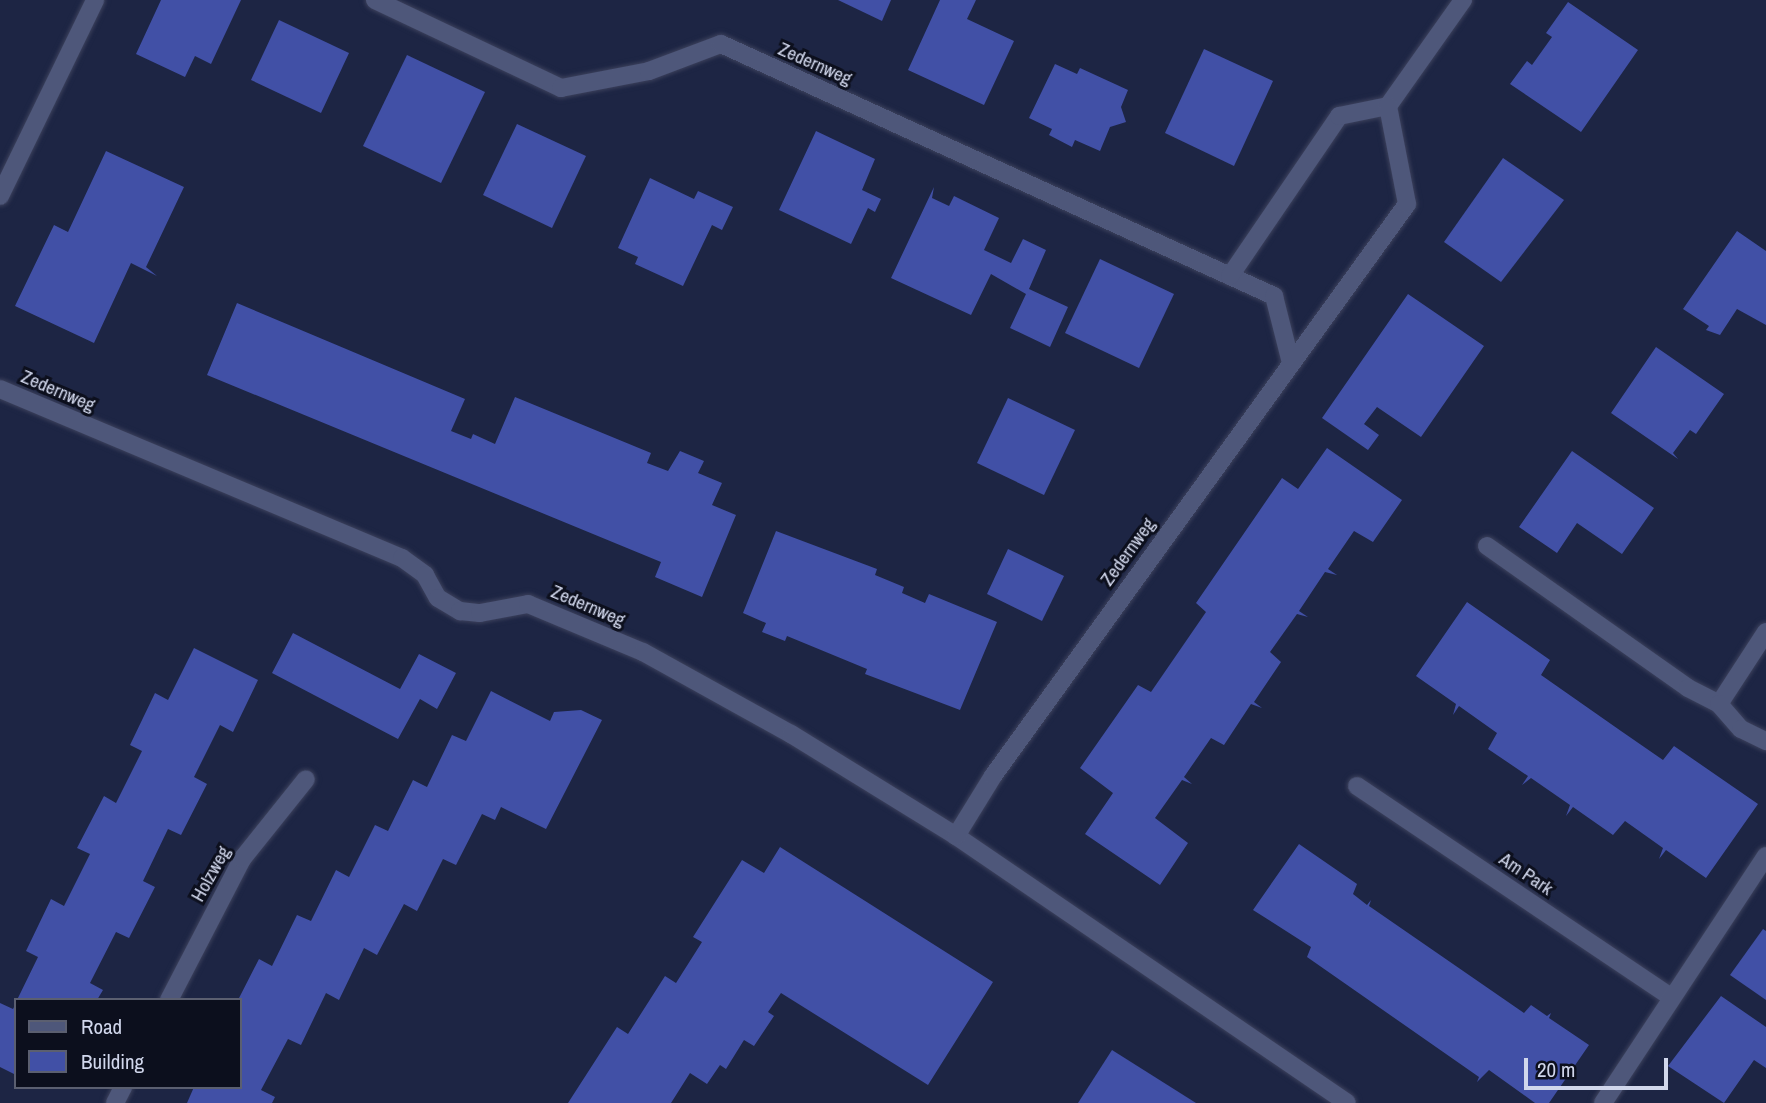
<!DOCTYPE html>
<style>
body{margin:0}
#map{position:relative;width:1766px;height:1103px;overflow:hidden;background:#1d2544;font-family:"Archivo Narrow",sans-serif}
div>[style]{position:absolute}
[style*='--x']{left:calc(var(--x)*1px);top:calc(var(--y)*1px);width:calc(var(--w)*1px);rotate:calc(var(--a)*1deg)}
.building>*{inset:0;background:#4150a6}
.roads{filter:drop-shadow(0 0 2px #3c415c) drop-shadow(0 0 2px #3c415c)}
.service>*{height:18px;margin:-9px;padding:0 9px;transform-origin:9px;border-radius:9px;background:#4e577a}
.minor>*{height:18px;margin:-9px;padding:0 9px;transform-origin:9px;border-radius:9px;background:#4e577a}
span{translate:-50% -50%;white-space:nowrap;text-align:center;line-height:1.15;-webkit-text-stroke:6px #0c0f1d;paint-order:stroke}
.street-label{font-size:19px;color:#d1d7ec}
.legend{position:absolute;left:14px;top:998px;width:228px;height:91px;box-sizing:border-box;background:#0c0f1d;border:2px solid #5b5f70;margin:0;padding:9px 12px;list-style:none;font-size:21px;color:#d1d7ec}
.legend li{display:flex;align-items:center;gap:14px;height:35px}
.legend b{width:35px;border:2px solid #5b5f70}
.scale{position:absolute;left:1524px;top:1058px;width:144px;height:32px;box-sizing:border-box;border:4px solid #d1d7ec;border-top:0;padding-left:9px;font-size:21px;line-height:24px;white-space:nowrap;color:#d1d7ec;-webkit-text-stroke:5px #0c0f1d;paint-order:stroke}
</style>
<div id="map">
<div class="building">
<i style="clip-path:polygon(161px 0,241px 0,211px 64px,195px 56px,185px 77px,136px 54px)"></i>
<i style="clip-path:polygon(838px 0,891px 0,882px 21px)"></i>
<i style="clip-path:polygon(940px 0,976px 0,967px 19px,1014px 41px,984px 105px,908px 70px)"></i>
<i style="clip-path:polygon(1568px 2px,1638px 50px,1581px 132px,1510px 84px,1527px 61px,1532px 65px,1552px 37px,1546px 33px)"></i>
<i style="clip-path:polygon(279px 20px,349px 53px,321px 113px,251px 80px)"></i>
<i style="clip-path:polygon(1204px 49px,1273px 81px,1234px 166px,1165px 133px)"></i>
<i style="clip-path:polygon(407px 55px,485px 92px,441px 183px,363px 146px)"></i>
<i style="clip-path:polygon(1055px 64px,1077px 74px,1080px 68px,1128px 90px,1121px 107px,1126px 122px,1110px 127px,1100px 151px,1075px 140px,1072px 147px,1049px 135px,1052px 129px,1029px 118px)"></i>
<i style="clip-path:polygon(517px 124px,586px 156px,552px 228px,483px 195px)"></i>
<i style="clip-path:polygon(816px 131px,875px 159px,862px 190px,881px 199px,875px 212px,868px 208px,851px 244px,779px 210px)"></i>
<i style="clip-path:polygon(106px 151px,184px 187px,146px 267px,157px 276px,131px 263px,94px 343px,15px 306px,54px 225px,68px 232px)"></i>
<i style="clip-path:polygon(1503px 158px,1564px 200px,1501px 282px,1444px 242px)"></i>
<i style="clip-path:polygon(650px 178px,694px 199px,698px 191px,733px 207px,722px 230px,712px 225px,683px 286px,635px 264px,638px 257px,618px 248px)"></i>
<i style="clip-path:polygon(934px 187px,932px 198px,949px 206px,954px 196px,999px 218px,984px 250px,1011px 263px,1023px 239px,1046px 250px,1029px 289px,1068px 307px,1050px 347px,1010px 328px,1026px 294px,991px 274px,971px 315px,891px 278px)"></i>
<i style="clip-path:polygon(1737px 231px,1766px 251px,1766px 325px,1737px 309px,1720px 335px,1706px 330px,1709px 326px,1683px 309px)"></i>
<i style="clip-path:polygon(1100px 259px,1174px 294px,1139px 368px,1065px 333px)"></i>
<i style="clip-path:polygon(1408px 294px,1484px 346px,1421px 437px,1377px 407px,1364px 424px,1379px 435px,1368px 450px,1322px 418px)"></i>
<i style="clip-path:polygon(237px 303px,465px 399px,451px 431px,471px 439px,473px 434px,495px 444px,515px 397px,651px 453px,647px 463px,668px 471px,680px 451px,704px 461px,698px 473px,722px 483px,712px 505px,736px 515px,702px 597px,655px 577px,661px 562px,207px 375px)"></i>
<i style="clip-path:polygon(1656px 347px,1724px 394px,1696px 434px,1690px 430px,1673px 453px,1678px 459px,1611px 413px)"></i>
<i style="clip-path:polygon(1008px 398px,1075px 430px,1044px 495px,977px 463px)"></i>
<i style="clip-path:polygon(1327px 448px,1402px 500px,1373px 542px,1354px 531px,1328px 569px,1337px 575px,1325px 572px,1299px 611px,1308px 617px,1297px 614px,1270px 652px,1281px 662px,1254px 702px,1262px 708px,1251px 704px,1224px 745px,1211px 738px,1184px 777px,1192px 784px,1182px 780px,1155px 818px,1188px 843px,1160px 885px,1085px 834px,1113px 793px,1080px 768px,1138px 685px,1151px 692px,1206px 612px,1196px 603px,1282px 478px,1298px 489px)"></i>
<i style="clip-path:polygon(1572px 451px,1654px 508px,1622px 554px,1577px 523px,1557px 553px,1519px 527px)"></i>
<i style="clip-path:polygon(776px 531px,877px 569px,875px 575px,904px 587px,902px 593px,925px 603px,929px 594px,997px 622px,960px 710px,865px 674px,867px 669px,787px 636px,785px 641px,762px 632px,766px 623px,743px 613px)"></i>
<i style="clip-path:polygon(1008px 549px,1064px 576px,1042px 621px,987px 594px)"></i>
<i style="clip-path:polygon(1467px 602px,1550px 660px,1541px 675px,1621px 731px,1663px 760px,1674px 746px,1758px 804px,1706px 878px,1666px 850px,1659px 859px,1663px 848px,1625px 821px,1613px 835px,1573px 807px,1566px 816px,1570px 805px,1531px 778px,1522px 785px,1528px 776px,1488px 749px,1497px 733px,1459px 706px,1453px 715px,1456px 704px,1416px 676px)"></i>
<i style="clip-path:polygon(293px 633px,400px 689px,419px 654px,456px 673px,437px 709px,420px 699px,398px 739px,272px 673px)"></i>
<i style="clip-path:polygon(194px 648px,258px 680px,233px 732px,220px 725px,194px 777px,207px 784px,181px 835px,168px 829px,143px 881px,155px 887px,129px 938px,116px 932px,90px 983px,103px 990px,97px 1000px,17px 1000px,38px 957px,26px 951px,51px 899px,64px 906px,90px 854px,77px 848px,104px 796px,116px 803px,142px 751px,130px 745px,155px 693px,168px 700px)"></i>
<i style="clip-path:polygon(491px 691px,550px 721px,554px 712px,581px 710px,602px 720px,546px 829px,501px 807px,495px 820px,482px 814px,456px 865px,443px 859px,417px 911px,404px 904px,377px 955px,364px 948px,339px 1000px,326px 993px,301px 1045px,288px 1039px,261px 1090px,275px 1097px,272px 1103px,187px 1103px,194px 1087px,240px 1087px,238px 1000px,259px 959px,272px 966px,297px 915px,311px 921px,336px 870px,349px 877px,375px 825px,388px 831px,413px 780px,427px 787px,452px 735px,466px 741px)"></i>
<i style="clip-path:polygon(1299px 844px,1357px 884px,1353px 894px,1367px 905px,1371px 900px,1369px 906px,1524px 1013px,1531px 1005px,1547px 1016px,1551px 1013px,1549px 1018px,1589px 1045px,1549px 1103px,1535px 1103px,1489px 1070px,1477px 1082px,1479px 1077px,1307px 957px,1311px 947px,1253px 910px)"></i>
<i style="clip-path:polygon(780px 847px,993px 982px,928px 1085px,781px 993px,768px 1012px,774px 1016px,754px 1046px,744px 1040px,726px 1069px,720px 1065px,707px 1084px,690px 1073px,671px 1103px,568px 1103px,617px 1027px,628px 1034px,665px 976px,676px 983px,702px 942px,693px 937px,742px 860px,764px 873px)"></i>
<i style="clip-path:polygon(1763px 929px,1766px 931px,1766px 1000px,1730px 975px)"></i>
<i style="clip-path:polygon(1721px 996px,1766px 1027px,1766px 1068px,1754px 1060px,1724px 1103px,1668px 1066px)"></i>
<i style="clip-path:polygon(0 1003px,13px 1009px,16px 1003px,16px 1075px,0 1067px)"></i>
<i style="clip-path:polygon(1112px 1050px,1196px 1103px,1078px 1103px)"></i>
</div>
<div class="roads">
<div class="service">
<i style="--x:1487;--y:546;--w:246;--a:35.2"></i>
<i style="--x:1688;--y:688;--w:35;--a:27"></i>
<i style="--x:1357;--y:786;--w:378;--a:33.9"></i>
<i style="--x:1603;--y:1103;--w:296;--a:-56.6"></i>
</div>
<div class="minor">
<i style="--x:375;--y:0;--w:206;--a:25.3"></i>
<i style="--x:561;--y:88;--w:90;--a:-10.9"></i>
<i style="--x:649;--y:71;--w:77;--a:-20.6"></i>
<i style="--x:721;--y:44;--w:608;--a:24.5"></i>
<i style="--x:1274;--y:296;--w:69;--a:75.8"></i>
<i style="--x:0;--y:196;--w:218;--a:-64.1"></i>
<i style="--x:1230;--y:276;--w:194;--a:-55.7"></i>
<i style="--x:1339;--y:116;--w:50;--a:-11.5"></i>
<i style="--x:1388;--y:106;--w:130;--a:-54.7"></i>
<i style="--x:0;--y:389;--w:436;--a:22.8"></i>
<i style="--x:402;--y:558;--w:29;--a:36"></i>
<i style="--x:425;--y:575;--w:26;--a:61"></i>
<i style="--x:438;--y:598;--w:26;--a:31"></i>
<i style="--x:460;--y:611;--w:20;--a:6"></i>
<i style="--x:480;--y:613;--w:49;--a:-10.6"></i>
<i style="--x:528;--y:604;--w:125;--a:22.7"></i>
<i style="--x:643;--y:652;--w:169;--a:29"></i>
<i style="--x:791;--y:734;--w:194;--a:31.7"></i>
<i style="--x:956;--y:836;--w:473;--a:34.3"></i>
<i style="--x:1766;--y:632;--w:86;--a:123.1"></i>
<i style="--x:1719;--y:704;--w:33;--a:49"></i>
<i style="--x:1741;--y:729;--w:28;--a:26"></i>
<i style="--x:956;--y:836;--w:70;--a:-58.3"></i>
<i style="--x:993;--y:776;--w:706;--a:-54.1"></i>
<i style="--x:1407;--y:204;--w:100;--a:-101"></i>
<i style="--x:169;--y:1000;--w:159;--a:-62.6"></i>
<i style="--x:242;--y:859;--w:102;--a:-51.3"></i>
<i style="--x:115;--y:1103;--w:18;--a:-63"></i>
</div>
</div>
<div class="street-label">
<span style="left:815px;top:64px;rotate:24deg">Zedernweg</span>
<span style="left:58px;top:391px;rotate:23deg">Zedernweg</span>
<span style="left:1128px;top:552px;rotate:-54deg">Zedernweg</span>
<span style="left:588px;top:606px;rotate:23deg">Zedernweg</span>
<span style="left:211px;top:874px;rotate:-61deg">Holzweg</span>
<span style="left:1526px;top:874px;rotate:34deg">Am Park</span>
</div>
<ul class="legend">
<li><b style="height:9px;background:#4e577a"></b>Road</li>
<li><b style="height:19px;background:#4150a6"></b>Building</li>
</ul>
<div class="scale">20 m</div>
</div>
